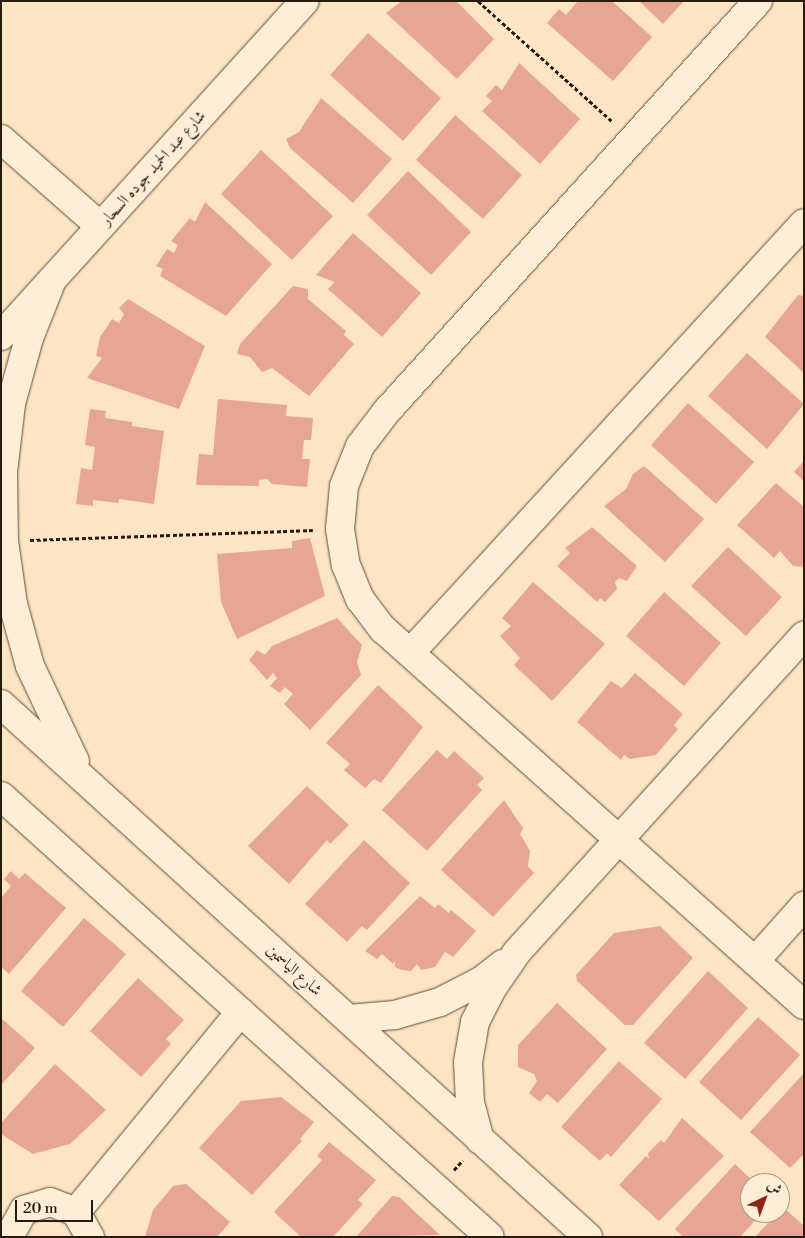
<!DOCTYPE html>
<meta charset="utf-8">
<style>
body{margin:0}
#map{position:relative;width:805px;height:1238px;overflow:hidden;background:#fde4c2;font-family:"Libre Bodoni",Amiri,serif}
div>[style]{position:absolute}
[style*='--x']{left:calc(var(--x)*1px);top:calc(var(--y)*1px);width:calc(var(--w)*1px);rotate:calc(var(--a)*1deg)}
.building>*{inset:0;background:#e7a694}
.path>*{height:3px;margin-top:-1.5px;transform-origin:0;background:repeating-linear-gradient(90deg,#241b12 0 4px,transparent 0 6.5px)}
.roads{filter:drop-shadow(0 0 1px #5a4d3e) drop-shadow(0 0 1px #5a4d3e)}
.minor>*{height:28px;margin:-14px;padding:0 14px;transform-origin:14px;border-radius:14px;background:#feedd7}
span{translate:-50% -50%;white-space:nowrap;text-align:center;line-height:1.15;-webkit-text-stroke:4px #feedd7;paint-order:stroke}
.street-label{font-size:16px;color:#241b12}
.frame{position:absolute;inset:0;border:2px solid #241b12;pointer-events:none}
.north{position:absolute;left:740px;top:1173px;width:50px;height:50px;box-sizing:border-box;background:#feedd7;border:1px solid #a79988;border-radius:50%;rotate:42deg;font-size:14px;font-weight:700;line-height:20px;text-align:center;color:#241b12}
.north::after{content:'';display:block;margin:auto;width:18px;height:22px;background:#8f2418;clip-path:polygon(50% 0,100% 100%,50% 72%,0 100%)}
.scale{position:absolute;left:15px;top:1200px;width:78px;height:22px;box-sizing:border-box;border:2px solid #241b12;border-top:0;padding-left:6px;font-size:15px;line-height:18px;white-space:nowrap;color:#241b12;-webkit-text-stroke:4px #feedd7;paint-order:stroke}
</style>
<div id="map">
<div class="building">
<i style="clip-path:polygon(402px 1px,456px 1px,494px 39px,457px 79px,386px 13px)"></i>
<i style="clip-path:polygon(578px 1px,612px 1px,652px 37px,613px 81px,547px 23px,559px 9px,566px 15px)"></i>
<i style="clip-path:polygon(639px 1px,684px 1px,663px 24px)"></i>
<i style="clip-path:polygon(368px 33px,441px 98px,403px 141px,330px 75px)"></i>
<i style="clip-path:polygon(519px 63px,580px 119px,540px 164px,482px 111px,492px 101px,486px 96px,496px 85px,502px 90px)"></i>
<i style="clip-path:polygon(321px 98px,392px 159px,353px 203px,290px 148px,286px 139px,299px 132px)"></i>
<i style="clip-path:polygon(455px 115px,522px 175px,483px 219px,416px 160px)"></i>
<i style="clip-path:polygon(261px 150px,333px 216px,292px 260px,221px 194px)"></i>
<i style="clip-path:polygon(408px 171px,471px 232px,431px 275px,367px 215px)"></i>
<i style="clip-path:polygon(205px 202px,272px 264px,226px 316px,160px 276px,163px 269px,156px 266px,167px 249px,174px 253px,178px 245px,171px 241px,190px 218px,195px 222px)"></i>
<i style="clip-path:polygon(353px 233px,421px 293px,382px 337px,328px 289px,335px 282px,316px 275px)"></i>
<i style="clip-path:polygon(293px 286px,308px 289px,308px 299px,346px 331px,344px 335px,354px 344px,309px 396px,272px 368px,262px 372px,250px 357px,237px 354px,240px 344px)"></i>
<i style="clip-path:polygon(798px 295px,804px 296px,804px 373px,765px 337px)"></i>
<i style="clip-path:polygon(128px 299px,205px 346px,179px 409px,87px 378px,102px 358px,96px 356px,100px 337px,112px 319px,119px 323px,124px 314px,119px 308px)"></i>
<i style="clip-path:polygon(747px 353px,804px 404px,767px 449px,708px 396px)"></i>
<i style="clip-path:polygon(218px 399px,287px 405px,286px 416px,313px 418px,311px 440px,304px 440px,302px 459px,310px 459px,307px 487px,272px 484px,267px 479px,259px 480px,259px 486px,196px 485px,199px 454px,213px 455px)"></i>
<i style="clip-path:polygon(688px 403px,754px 462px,716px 504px,651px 445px)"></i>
<i style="clip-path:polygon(90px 409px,106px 411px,105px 418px,132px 422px,132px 426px,164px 431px,154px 504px,119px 499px,118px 503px,93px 500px,93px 506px,76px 504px,81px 468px,92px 470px,95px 447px,85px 445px)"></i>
<i style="clip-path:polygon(804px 461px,804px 481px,794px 472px)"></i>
<i style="clip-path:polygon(644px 466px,704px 519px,665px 562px,604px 506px,626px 489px,633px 474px)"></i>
<i style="clip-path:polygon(776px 483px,804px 507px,804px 567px,793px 566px,780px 551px,774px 558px,737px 525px)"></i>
<i style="clip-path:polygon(592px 527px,637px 566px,627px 581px,619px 578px,615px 582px,617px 589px,605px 602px,600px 598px,597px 602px,557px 566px,570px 553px,565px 548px)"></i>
<i style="clip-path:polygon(310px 538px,325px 596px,237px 639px,221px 602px,217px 554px,292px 548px,292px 541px)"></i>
<i style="clip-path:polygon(728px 547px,782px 597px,746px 636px,691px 586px)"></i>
<i style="clip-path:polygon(533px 582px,605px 644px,552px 701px,514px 665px,520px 658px,500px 636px,511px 626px,502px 618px)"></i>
<i style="clip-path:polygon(664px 592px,721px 643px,684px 686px,626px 636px)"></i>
<i style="clip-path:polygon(337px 618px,362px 645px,357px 662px,361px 675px,310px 730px,284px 704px,293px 694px,285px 687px,280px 693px,270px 686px,277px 678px,273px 673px,267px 680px,249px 660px,257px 650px,265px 655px,272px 646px)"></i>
<i style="clip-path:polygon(635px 673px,683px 714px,674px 725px,678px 729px,656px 755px,630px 759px,624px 755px,621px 760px,577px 722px,611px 681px,622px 688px)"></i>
<i style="clip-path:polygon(378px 685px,423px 727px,381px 783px,374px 779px,365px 788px,344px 770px,350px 764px,326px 743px)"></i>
<i style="clip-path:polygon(437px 750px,447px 759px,454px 751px,484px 778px,477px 785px,482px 790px,427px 851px,382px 810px)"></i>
<i style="clip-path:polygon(307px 786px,349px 825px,330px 844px,327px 840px,289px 884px,248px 846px)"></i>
<i style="clip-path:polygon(504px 800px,523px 828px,520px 834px,530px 851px,528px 866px,534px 873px,493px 917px,441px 870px)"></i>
<i style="clip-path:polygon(364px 840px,410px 883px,367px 930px,362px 926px,347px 942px,305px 904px)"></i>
<i style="clip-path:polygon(11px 871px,19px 879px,25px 873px,66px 908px,9px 974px,1px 967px,1px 898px,11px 886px,4px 879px)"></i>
<i style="clip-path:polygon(420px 896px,435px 908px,438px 904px,449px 913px,451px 910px,476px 931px,453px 957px,445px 952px,435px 967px,421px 970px,417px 964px,411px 971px,402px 970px,395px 967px,395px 961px,393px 964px,382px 954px,377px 959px,365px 951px)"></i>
<i style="clip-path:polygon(84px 918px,126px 954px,63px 1027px,21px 991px)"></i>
<i style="clip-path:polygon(660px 926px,693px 958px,633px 1025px,625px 1025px,577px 981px,576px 975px,614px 933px)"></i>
<i style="clip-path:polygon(708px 971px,748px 1008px,685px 1079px,644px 1043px)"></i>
<i style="clip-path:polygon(138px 978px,184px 1020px,166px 1039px,171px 1044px,141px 1077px,90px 1031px)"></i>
<i style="clip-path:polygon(557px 1003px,607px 1049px,558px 1103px,547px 1094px,540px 1102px,529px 1093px,537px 1081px,534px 1074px,518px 1067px,518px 1045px)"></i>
<i style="clip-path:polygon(758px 1017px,800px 1055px,741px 1120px,699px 1082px)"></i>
<i style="clip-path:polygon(1px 1018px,35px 1048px,1px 1085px)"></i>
<i style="clip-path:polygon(619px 1061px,662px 1099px,611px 1157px,607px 1153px,600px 1161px,561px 1127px)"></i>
<i style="clip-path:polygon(55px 1064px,106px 1110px,70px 1144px,33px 1154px,1px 1134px,1px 1123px)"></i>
<i style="clip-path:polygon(804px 1073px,804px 1154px,790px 1168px,750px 1132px)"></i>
<i style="clip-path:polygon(281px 1097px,314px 1122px,300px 1139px,302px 1141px,252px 1195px,199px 1148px,241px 1101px)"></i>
<i style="clip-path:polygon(682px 1118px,724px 1156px,659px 1221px,619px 1185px,646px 1156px,649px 1159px,648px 1153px,661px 1140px,664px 1143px)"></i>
<i style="clip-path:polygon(329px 1142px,376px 1180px,358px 1200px,363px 1204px,333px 1237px,301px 1237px,274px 1212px,322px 1160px,317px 1156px)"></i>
<i style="clip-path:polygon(735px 1164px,755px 1183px,750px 1183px,750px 1213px,762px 1213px,740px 1237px,683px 1237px,675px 1229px)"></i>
<i style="clip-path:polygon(186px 1184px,230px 1222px,217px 1237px,145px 1237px,153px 1210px,173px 1186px)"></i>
<i style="clip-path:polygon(392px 1196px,399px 1197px,440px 1235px,356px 1237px)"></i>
<i style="clip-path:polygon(783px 1207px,804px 1226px,804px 1237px,755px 1237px)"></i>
</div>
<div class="path">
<i style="--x:478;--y:1;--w:181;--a:41.9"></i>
<i style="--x:30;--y:540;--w:283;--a:-2"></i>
<i style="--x:454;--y:1170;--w:13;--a:-48"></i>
</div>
<div class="roads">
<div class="minor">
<i style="--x:758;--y:1;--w:554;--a:132.15"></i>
<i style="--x:386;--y:412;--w:43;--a:127.4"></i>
<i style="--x:360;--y:446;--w:43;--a:111.8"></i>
<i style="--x:344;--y:486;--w:43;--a:95.3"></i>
<i style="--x:340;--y:529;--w:36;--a:81"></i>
<i style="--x:346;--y:565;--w:37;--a:68"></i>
<i style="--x:360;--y:599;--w:38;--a:53"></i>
<i style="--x:383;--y:629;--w:564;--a:41.77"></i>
<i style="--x:1;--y:139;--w:132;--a:41.3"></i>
<i style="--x:52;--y:280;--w:62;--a:111.6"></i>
<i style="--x:29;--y:338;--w:68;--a:105.3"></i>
<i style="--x:11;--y:404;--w:68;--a:96.7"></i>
<i style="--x:3;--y:472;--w:69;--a:89.2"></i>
<i style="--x:4;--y:541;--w:64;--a:81.9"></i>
<i style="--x:13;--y:604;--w:64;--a:74.7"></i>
<i style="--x:30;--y:666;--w:105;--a:64.7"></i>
<i style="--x:1;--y:336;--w:452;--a:-47.8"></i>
<i style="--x:410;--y:653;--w:583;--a:-47.5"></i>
<i style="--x:1;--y:704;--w:793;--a:42.24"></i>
<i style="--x:1;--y:796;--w:658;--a:42.05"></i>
<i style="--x:755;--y:961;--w:74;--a:-48.3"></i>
<i style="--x:349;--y:1019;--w:46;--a:-5"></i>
<i style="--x:395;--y:1015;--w:47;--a:-16.1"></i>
<i style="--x:440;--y:1002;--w:46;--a:-27.1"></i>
<i style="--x:481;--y:981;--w:28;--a:-38"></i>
<i style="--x:480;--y:1140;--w:38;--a:-105"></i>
<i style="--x:470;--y:1103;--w:41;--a:-92.8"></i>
<i style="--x:468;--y:1062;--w:41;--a:-80.1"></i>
<i style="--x:475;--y:1022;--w:36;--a:-63"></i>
<i style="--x:491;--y:990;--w:46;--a:-55.6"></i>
<i style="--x:517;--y:952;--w:427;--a:-47.8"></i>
<i style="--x:76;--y:1212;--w:259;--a:-50.6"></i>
<i style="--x:9;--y:1237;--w:31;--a:-61"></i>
<i style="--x:24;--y:1210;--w:27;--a:-17"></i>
<i style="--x:50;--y:1202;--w:28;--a:21"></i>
<i style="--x:76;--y:1212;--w:29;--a:61"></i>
</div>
</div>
<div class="street-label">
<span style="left:153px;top:168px;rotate:-48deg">شارع عبد الحميد جوده السحار</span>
<span style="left:294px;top:970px;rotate:42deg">شارع الياسمين</span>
</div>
<div class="frame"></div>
<div class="north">ش</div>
<div class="scale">20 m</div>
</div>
